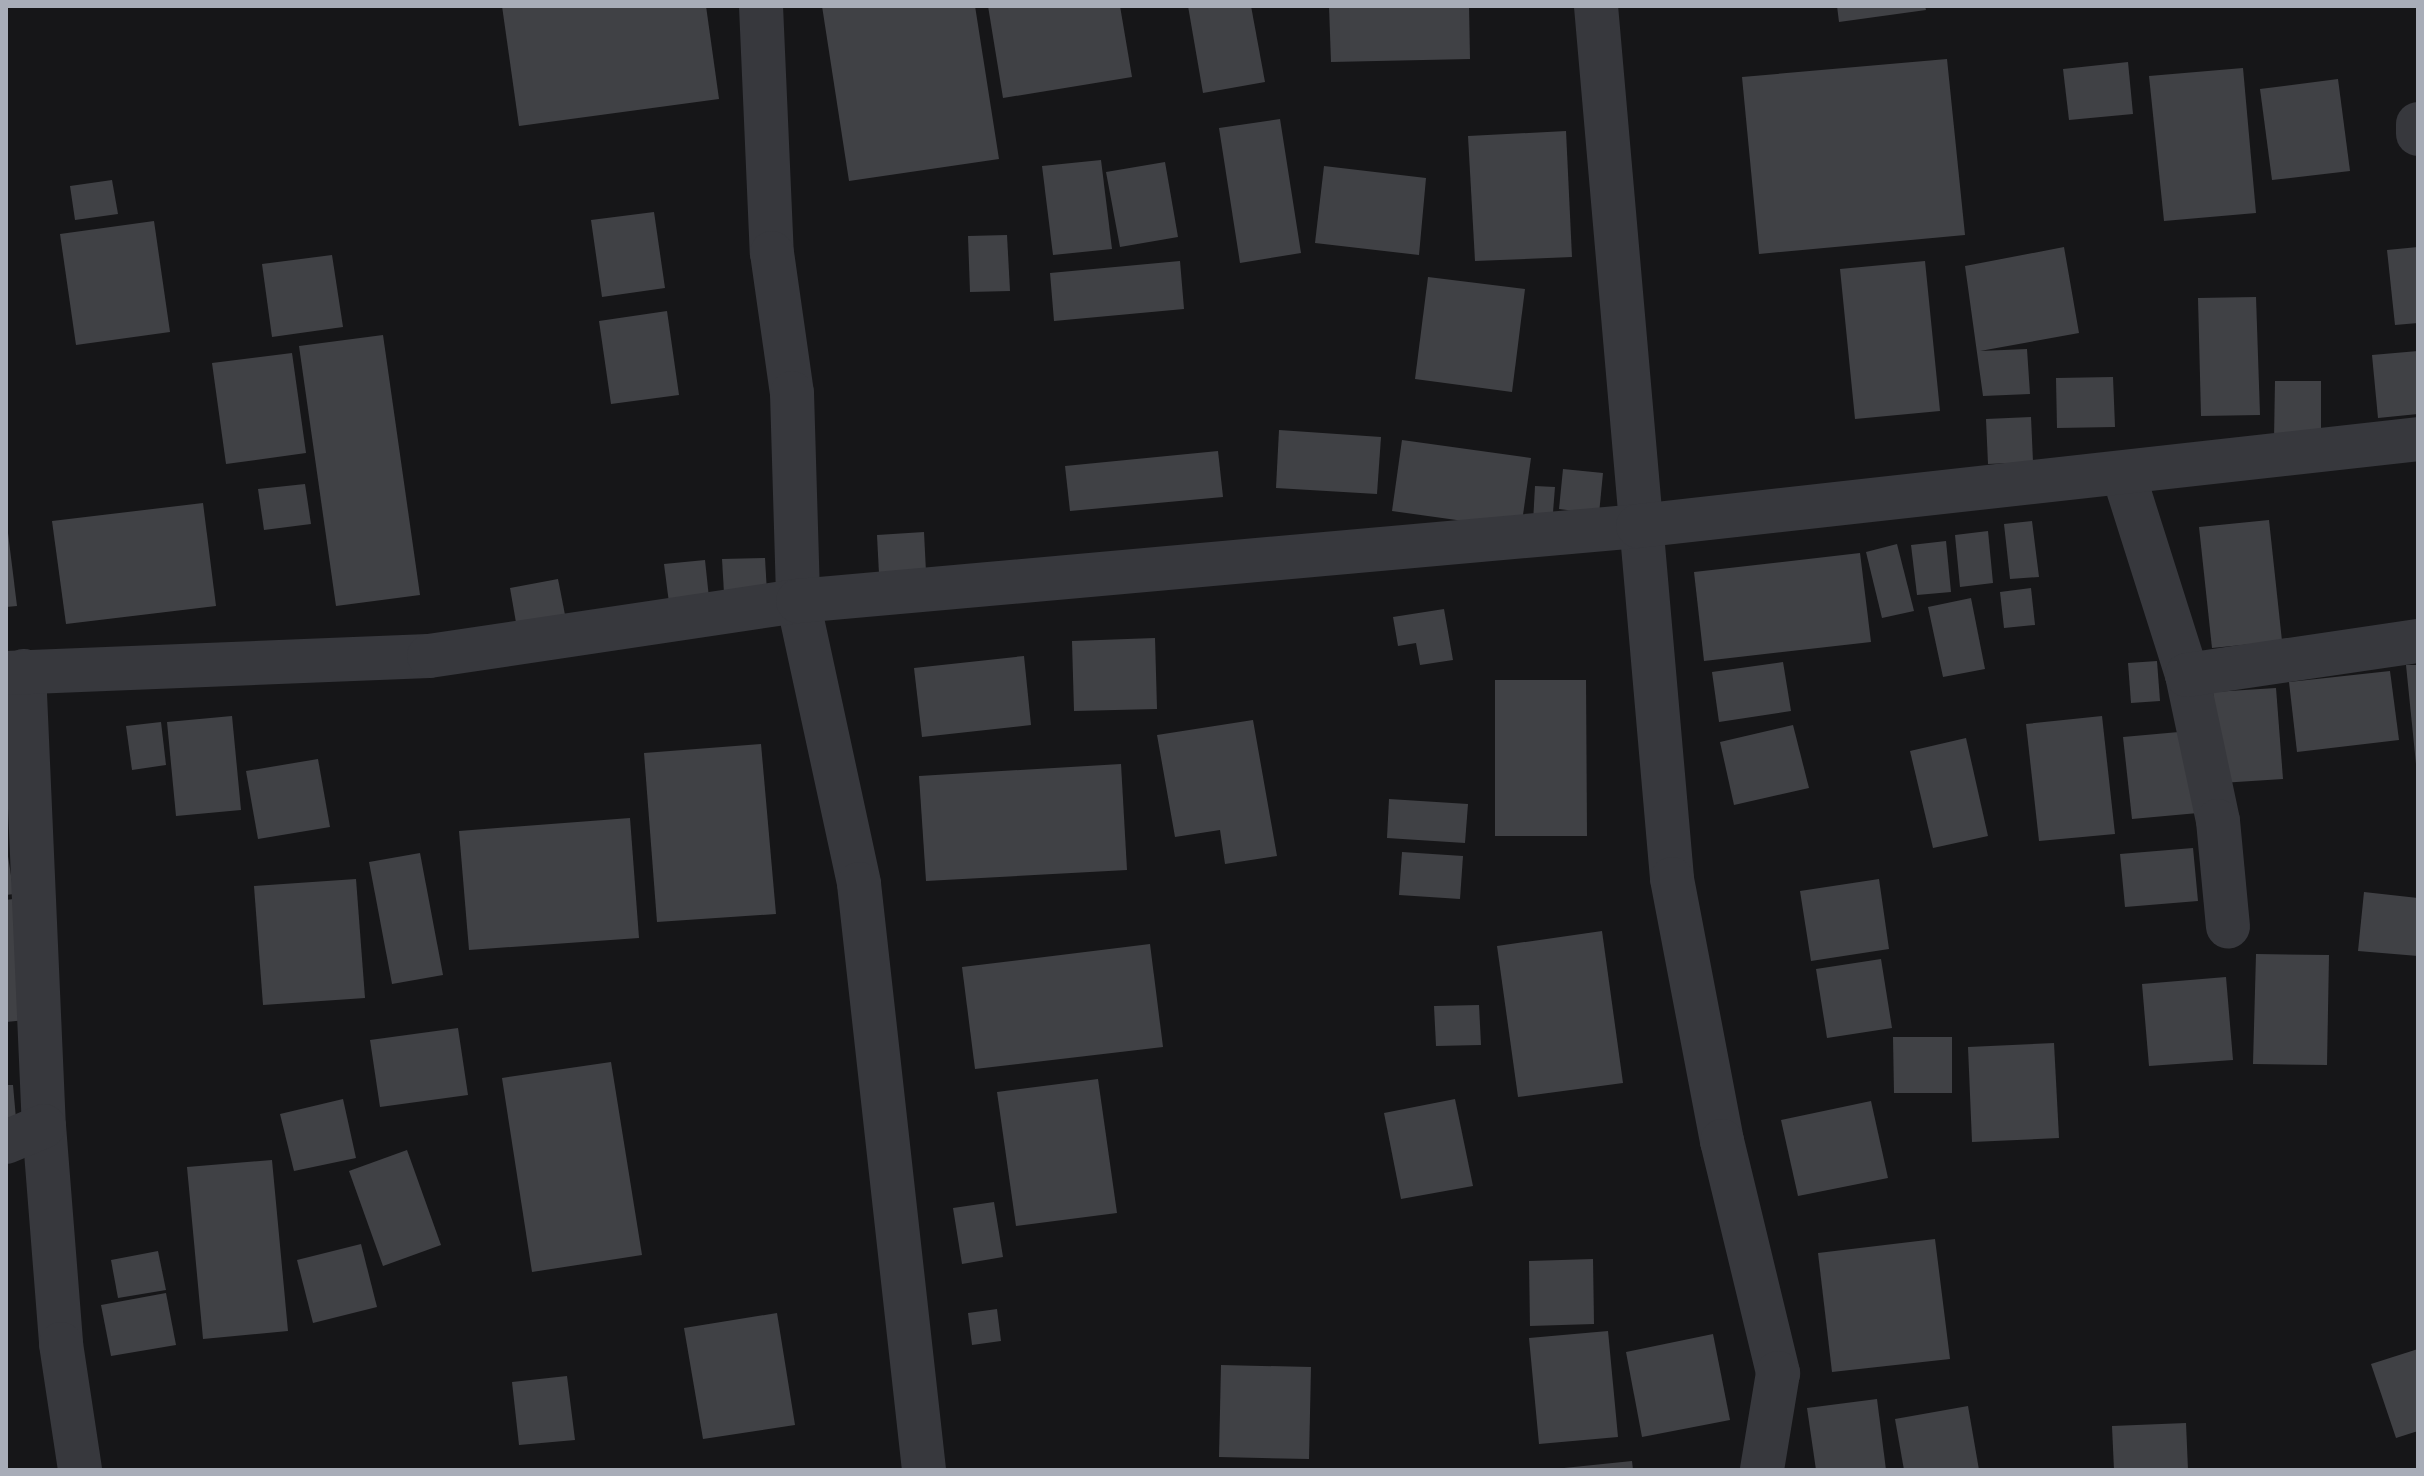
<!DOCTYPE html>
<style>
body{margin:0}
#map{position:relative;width:2424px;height:1476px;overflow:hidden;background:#161618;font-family:"PT Sans Narrow",sans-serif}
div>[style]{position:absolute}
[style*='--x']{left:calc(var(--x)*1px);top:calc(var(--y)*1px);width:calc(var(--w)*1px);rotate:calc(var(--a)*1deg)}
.building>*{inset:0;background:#404145}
.minor>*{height:44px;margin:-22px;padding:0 22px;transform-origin:22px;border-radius:22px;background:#37383d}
span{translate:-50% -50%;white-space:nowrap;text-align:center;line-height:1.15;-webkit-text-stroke:7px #111113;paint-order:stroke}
.frame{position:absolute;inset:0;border:8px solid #a8adb8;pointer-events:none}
</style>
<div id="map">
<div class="building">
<i style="clip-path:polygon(502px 6px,706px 6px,719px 99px,519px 126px)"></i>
<i style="clip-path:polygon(822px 6px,975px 6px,999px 159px,849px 181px)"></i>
<i style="clip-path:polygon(988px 6px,1120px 6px,1132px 77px,1003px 98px)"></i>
<i style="clip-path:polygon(1188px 6px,1251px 6px,1265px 82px,1203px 93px)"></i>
<i style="clip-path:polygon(1329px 6px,1469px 6px,1470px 59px,1331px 62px)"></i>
<i style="clip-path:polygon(1837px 6px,1925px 6px,1926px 10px,1839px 22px)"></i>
<i style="clip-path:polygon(1947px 59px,1965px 235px,1759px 254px,1742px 77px)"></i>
<i style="clip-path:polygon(2128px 62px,2133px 114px,2069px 120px,2063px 69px)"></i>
<i style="clip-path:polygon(2243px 68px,2256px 213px,2164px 221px,2149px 76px)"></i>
<i style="clip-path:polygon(2338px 79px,2350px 171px,2272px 180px,2260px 89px)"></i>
<i style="clip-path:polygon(1280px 119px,1301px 253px,1240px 263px,1219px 128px)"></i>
<i style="clip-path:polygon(1566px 131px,1572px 257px,1475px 261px,1468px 136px)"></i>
<i style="clip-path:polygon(1101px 160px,1112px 249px,1053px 255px,1042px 166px)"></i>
<i style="clip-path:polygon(1165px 162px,1178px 237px,1120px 247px,1106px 172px)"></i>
<i style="clip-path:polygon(1324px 166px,1426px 178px,1419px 255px,1315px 243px)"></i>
<i style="clip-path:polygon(112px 180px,118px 214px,75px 220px,70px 186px)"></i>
<i style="clip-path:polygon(654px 212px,665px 288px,602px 297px,591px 220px)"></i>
<i style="clip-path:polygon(154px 221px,170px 332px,76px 345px,60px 234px)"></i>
<i style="clip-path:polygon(1007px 235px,1010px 291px,970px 292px,968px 236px)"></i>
<i style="clip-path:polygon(2064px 247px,2079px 333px,1980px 351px,2027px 349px,2030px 394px,1983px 396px,1965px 266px)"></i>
<i style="clip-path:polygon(2418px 247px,2418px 323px,2395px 325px,2387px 250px)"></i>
<i style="clip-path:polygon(332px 255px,343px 327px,272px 337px,262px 264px)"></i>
<i style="clip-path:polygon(1180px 261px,1184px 309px,1054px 321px,1050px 273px)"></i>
<i style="clip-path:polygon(1925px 261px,1940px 411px,1855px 419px,1840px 269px)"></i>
<i style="clip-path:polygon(1428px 277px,1525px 289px,1512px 392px,1415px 379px)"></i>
<i style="clip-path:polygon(2256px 297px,2260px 415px,2201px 416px,2198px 298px)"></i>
<i style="clip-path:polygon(667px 311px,679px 395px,611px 404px,599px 321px)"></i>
<i style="clip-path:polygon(383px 335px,420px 595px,336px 606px,299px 346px)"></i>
<i style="clip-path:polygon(2418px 351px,2418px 414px,2378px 418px,2372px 355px)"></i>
<i style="clip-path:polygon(292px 353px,306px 453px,226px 464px,212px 363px)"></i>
<i style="clip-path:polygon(2113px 377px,2115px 427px,2057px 428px,2056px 378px)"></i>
<i style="clip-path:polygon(2275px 381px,2321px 381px,2321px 439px,2274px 440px)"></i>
<i style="clip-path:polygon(2031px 417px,2033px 462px,1988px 464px,1986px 419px)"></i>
<i style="clip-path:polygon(1279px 430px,1381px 437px,1377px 494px,1276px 488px)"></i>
<i style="clip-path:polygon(1402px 440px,1531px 458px,1521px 529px,1392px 511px)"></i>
<i style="clip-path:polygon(1218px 451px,1223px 497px,1070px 511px,1065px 466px)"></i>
<i style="clip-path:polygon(1563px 469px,1603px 473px,1599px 514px,1559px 509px)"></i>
<i style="clip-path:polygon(305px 484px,311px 524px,264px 530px,258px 489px)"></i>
<i style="clip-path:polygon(1535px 486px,1555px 487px,1552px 525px,1533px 523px)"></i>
<i style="clip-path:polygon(203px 503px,216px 606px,66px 624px,52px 521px)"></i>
<i style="clip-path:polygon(6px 517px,17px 606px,6px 607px)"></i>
<i style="clip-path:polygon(2269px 520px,2282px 641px,2212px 648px,2199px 527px)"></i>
<i style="clip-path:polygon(2032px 521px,2039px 577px,2010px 579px,2004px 524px)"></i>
<i style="clip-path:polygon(1988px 531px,1993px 583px,1960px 587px,1955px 535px)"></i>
<i style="clip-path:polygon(924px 532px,926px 572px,879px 574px,877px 535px)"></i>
<i style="clip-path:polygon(1946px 541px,1951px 592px,1917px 595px,1911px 545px)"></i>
<i style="clip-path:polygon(1897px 544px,1914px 611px,1882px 618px,1866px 552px)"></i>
<i style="clip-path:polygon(1860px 553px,1871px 642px,1704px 661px,1694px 572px)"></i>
<i style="clip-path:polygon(765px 558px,767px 593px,724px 593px,722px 559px)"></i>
<i style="clip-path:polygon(705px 560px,709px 598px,669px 603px,664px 564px)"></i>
<i style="clip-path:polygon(558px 579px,567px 625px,518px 634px,510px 588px)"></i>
<i style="clip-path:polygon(2031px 588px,2035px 625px,2004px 628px,2000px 592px)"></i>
<i style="clip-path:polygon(1971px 598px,1985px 669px,1943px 677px,1928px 607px)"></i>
<i style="clip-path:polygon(1444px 609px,1453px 660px,1420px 665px,1416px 643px,1398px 646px,1393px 617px)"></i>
<i style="clip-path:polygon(1155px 638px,1157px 709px,1074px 711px,1072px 641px)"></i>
<i style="clip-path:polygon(1024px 656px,1031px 725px,922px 737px,914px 668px)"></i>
<i style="clip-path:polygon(2157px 661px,2160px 701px,2131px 703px,2128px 663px)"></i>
<i style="clip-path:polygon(1783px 662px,1791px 711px,1719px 722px,1712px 672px)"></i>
<i style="clip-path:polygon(2406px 665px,2418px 665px,2418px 764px,2416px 764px)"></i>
<i style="clip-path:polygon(2390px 671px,2399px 740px,2297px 752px,2289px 682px)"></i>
<i style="clip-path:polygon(1495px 680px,1586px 680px,1587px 836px,1495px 836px)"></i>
<i style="clip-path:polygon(2276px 688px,2283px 779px,2221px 783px,2213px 692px)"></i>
<i style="clip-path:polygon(232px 716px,241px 810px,176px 816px,167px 722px)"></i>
<i style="clip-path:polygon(2102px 716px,2115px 834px,2039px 841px,2026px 724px)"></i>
<i style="clip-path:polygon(1253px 720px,1277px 856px,1225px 864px,1220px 830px,1175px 837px,1157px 735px)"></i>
<i style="clip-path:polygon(161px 722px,166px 765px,132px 770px,126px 726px)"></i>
<i style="clip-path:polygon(1793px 725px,1809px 788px,1734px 805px,1720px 742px)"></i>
<i style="clip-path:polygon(2190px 731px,2198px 813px,2132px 819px,2123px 737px)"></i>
<i style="clip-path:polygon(1966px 738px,1988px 836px,1933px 848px,1910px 751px)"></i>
<i style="clip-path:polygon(761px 744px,776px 914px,657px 922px,644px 753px)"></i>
<i style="clip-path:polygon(318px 759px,330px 827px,258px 839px,246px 771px)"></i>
<i style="clip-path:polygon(1121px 764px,1127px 870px,926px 881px,919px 776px)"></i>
<i style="clip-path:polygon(1389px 799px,1468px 804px,1465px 843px,1387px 838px)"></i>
<i style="clip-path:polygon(630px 818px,639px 938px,469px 950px,459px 831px)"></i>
<i style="clip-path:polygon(6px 844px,14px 894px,6px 895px)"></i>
<i style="clip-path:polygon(2193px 848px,2198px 901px,2125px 907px,2120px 854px)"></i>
<i style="clip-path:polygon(1402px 852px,1463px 856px,1460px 899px,1399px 895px)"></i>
<i style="clip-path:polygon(420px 853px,443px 975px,392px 984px,369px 862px)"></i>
<i style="clip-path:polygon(356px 879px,365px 998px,263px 1005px,254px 886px)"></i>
<i style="clip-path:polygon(1879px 879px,1889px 949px,1811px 961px,1800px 891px)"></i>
<i style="clip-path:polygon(2364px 892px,2418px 898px,2418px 956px,2358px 951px)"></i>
<i style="clip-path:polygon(13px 899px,26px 1020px,6px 1022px,6px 900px)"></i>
<i style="clip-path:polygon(1602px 931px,1623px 1083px,1518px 1097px,1497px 946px)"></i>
<i style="clip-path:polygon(1150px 944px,1163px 1047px,975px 1069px,962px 967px)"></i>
<i style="clip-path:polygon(2256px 954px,2329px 955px,2327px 1065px,2253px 1064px)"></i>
<i style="clip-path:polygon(1881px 959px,1892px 1028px,1827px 1038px,1816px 969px)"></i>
<i style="clip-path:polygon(2226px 977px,2233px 1060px,2149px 1066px,2142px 984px)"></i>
<i style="clip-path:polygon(1479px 1005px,1481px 1045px,1436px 1046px,1434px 1006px)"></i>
<i style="clip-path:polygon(458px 1028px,468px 1095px,380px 1107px,370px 1040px)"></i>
<i style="clip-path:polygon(1893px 1037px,1952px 1037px,1952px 1093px,1894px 1093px)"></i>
<i style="clip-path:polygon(2054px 1043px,2059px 1138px,1972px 1142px,1968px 1047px)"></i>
<i style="clip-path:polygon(611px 1062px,642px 1255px,532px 1272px,502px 1078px)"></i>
<i style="clip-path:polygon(1098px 1079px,1117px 1213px,1016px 1226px,997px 1092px)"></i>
<i style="clip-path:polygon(6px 1085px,13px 1085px,17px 1130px,6px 1131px)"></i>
<i style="clip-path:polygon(343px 1099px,356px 1158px,294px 1171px,280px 1114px)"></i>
<i style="clip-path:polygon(1455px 1099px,1473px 1186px,1401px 1199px,1384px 1113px)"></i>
<i style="clip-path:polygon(1871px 1101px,1888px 1178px,1798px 1196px,1781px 1120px)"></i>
<i style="clip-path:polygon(407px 1150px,441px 1245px,383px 1266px,349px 1171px)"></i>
<i style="clip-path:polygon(272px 1160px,288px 1331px,203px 1339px,187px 1167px)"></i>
<i style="clip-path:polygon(994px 1202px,1003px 1257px,962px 1264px,953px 1208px)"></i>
<i style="clip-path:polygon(1935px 1239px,1950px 1359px,1832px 1372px,1818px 1253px)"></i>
<i style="clip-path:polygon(361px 1244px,377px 1307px,313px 1323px,297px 1260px)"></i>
<i style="clip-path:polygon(158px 1251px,166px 1290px,118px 1298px,111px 1260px)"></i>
<i style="clip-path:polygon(1593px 1259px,1594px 1324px,1530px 1326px,1529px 1261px)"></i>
<i style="clip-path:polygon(166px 1293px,176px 1345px,111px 1356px,101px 1305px)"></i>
<i style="clip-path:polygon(997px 1309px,1001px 1341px,972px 1345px,968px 1313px)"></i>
<i style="clip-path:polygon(777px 1313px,795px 1425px,703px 1439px,684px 1328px)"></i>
<i style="clip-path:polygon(1608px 1331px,1618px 1437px,1539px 1444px,1529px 1338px)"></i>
<i style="clip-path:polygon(1713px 1334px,1730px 1420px,1642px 1437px,1626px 1352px)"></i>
<i style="clip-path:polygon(2418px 1349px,2418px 1431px,2396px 1438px,2371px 1364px)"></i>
<i style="clip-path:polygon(1221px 1365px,1311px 1367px,1309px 1459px,1219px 1457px)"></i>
<i style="clip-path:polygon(567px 1376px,575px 1440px,519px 1445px,512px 1382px)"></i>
<i style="clip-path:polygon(1877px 1399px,1886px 1470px,1816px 1470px,1807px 1408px)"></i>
<i style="clip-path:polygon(1968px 1406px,1979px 1470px,1904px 1470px,1895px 1419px)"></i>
<i style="clip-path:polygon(2186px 1423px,2188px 1470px,2114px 1470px,2112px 1426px)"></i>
<i style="clip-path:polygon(1632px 1461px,1633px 1470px,1564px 1470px,1564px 1468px)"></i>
</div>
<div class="minor">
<i style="--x:761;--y:6;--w:247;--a:87.5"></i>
<i style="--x:772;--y:253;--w:141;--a:81.9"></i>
<i style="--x:792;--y:393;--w:208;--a:88.3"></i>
<i style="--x:798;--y:601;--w:289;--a:77.8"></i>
<i style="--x:859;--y:884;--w:590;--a:83.67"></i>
<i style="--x:1596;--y:6;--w:876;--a:85.02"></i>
<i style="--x:1672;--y:879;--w:267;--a:79.2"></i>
<i style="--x:1722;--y:1141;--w:239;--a:76.4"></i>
<i style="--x:1778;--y:1373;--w:98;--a:99.4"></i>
<i style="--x:2418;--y:124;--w:10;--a:90"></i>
<i style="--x:2123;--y:473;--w:212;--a:72.4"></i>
<i style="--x:2187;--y:675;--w:149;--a:78"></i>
<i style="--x:2218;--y:821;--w:106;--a:84.6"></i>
<i style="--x:24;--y:671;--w:455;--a:87.5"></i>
<i style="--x:44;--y:1126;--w:219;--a:85.5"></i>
<i style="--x:61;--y:1344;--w:127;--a:81.4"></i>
<i style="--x:6;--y:673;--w:423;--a:-2.3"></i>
<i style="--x:429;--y:656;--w:373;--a:-8.5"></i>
<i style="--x:798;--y:601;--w:843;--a:-5.1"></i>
<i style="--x:1638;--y:526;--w:785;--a:-6.36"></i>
<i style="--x:2187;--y:675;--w:233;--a:-8.4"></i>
<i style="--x:6;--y:1142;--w:41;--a:-22.8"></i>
</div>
<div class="frame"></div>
</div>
